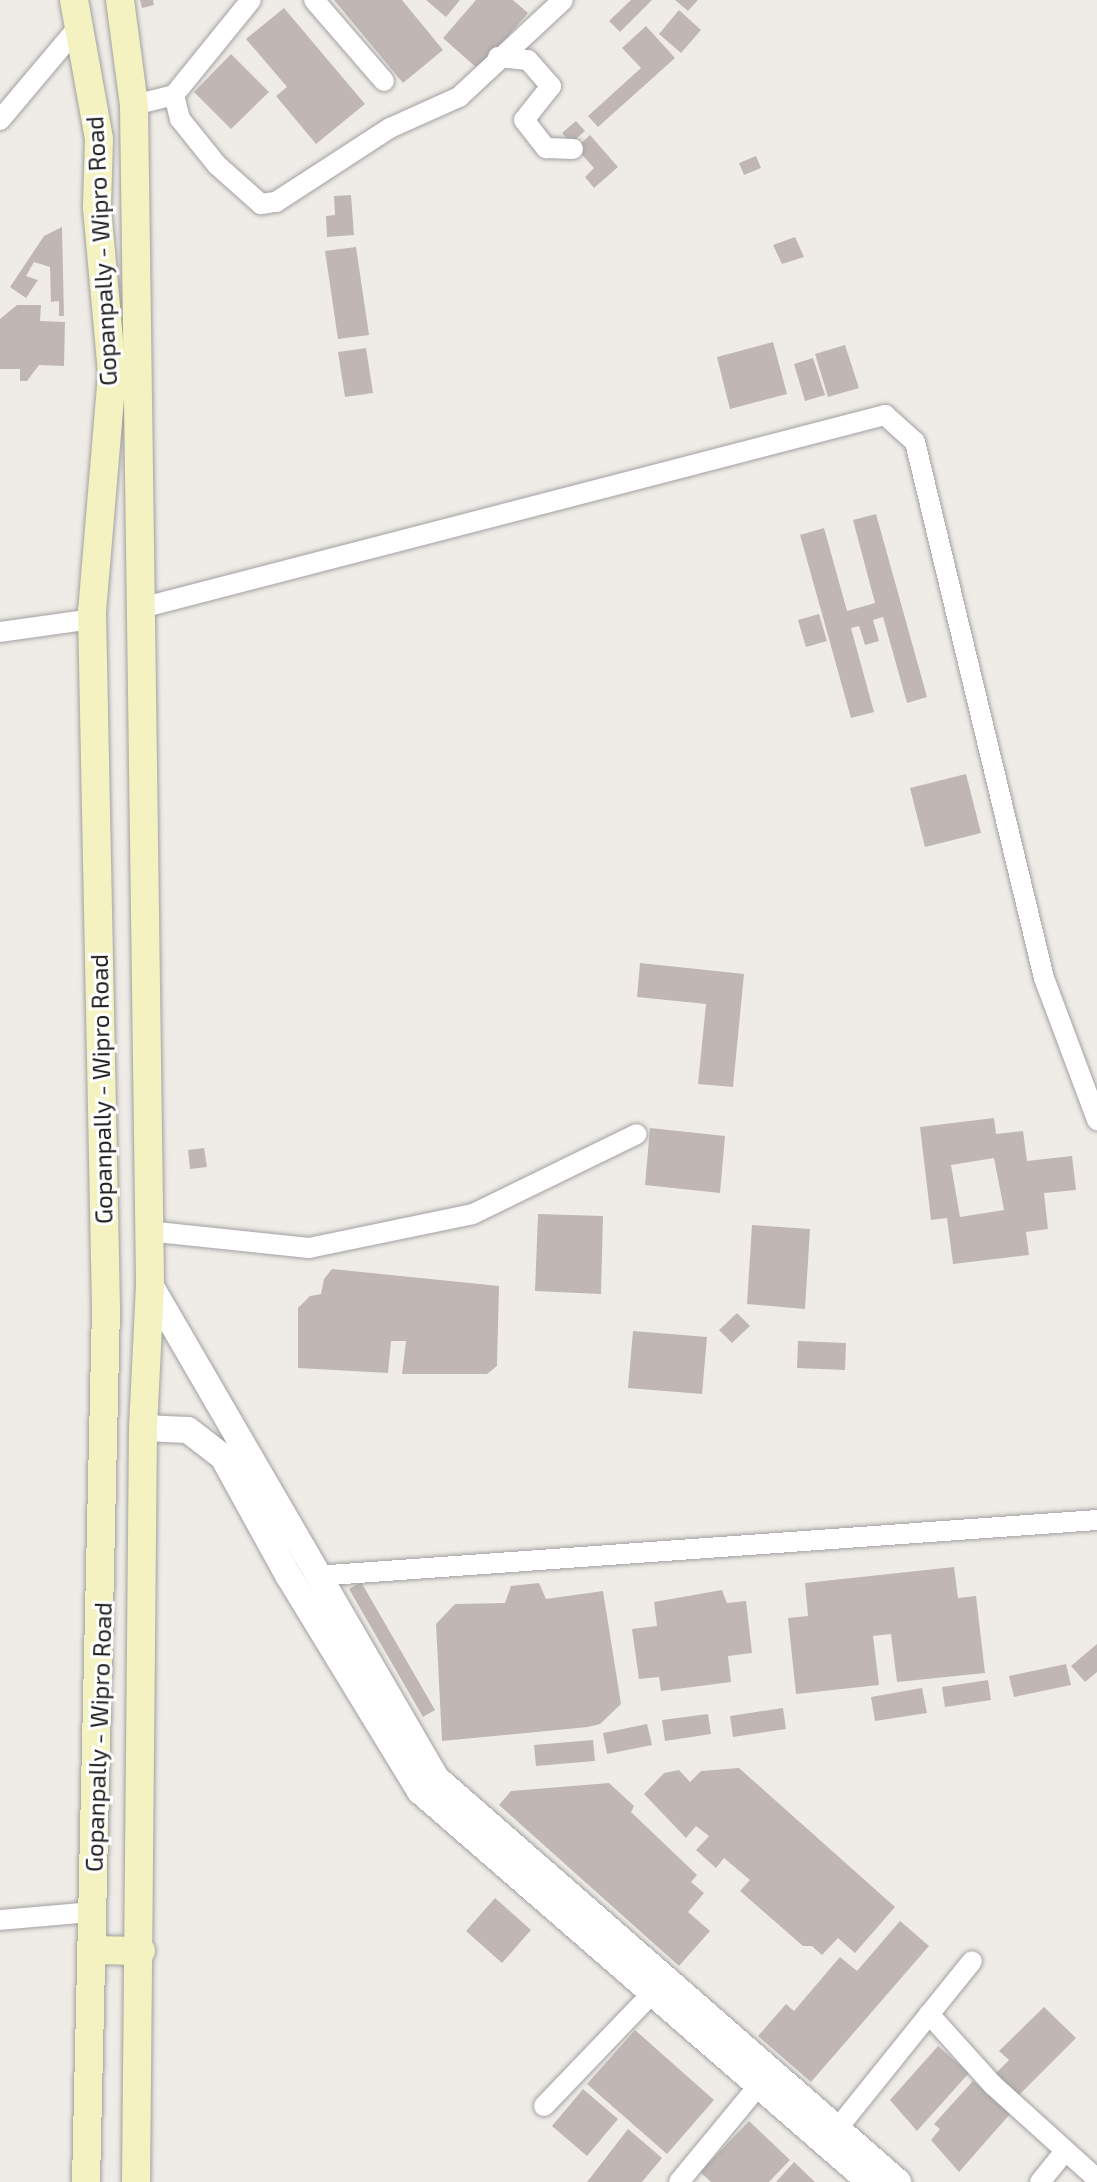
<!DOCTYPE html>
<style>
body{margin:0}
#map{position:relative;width:1097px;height:2182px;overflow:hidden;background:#efece7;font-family:"Exo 2",sans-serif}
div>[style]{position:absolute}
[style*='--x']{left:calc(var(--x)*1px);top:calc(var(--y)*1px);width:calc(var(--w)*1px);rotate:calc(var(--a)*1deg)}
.building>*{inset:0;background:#c0b7b4}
.roads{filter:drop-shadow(0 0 2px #a1a1a1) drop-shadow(0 0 2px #a1a1a1)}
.minor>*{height:20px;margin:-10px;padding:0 10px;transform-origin:10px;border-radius:10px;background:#fff}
.tertiary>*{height:26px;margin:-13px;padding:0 13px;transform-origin:13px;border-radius:13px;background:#fff}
.secondary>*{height:28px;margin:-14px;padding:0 14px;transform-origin:14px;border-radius:14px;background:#f4f2c0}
span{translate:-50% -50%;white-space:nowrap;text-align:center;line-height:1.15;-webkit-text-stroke:6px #fff;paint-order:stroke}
.street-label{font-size:24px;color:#202020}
</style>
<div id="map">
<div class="building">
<i style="clip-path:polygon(140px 0,153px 0,154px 5px,142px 8px)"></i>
<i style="clip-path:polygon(334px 0,402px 0,443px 50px,403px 83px)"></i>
<i style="clip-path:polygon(426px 0,460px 0,446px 17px)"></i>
<i style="clip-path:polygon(476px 0,513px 0,528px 13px,479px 70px,443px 38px)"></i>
<i style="clip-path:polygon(631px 0,652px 0,620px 32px,609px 21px)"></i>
<i style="clip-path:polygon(675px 0,698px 0,688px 11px)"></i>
<i style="clip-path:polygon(284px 8px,365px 104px,316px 144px,276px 96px,287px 87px,246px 39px)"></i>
<i style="clip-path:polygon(679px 10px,701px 30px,681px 53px,659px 34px)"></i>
<i style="clip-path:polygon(646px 26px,675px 58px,598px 127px,588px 116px,641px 68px,622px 48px)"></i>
<i style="clip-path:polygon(231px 54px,269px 92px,231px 129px,194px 92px)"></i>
<i style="clip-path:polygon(576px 121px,585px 131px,571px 143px,562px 133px)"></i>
<i style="clip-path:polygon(590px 135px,618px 167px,594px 188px,585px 177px,594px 168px,576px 148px)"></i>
<i style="clip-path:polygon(756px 156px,761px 168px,744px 175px,739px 163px)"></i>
<i style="clip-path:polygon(351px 195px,354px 235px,327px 237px,326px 216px,335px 215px,334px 196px)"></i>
<i style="clip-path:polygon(62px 227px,64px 316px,59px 316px,59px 301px,51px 302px,50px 267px,34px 262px,26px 276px,38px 280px,26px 298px,10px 287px,44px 236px)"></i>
<i style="clip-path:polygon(795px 237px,804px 257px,782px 264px,773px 245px)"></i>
<i style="clip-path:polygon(356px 247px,369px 335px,338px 339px,325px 251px)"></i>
<i style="clip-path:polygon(17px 305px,41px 305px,40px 321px,65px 322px,64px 366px,39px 365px,27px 381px,20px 381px,20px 369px,0 369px,0 319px)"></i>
<i style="clip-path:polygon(773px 342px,787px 394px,730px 409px,717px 357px)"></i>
<i style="clip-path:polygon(845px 345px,859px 388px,828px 397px,815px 354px)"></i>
<i style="clip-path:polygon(366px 348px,373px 393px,345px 397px,338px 352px)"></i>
<i style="clip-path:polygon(813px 358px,825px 395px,805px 401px,794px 364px)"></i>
<i style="clip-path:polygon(876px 514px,927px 697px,907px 703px,883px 617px,873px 620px,879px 641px,865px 645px,859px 626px,851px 628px,874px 712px,851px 718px,800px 535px,824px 528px,847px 611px,875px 603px,853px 520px)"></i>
<i style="clip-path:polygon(819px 614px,827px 641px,806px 647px,798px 620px)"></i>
<i style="clip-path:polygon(966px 774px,981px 833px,925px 847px,910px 788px)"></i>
<i style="clip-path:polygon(640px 963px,744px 974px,733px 1087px,698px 1084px,706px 1004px,637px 997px)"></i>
<i style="clip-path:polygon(evenodd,994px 1118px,996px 1134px,1023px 1131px,1027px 1161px,1072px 1156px,1076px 1190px,1044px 1193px,1048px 1229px,1026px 1232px,1029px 1255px,953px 1264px,947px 1218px,931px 1220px,920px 1127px,994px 1118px,994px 1158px,1004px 1210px,960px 1217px,951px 1165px,994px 1158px)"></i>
<i style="clip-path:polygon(650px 1128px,725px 1136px,720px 1193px,645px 1185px)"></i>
<i style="clip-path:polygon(204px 1148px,207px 1167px,190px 1169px,188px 1150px)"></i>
<i style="clip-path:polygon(538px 1214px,603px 1216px,601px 1294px,535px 1291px)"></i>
<i style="clip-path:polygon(752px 1225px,810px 1229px,805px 1309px,747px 1304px)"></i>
<i style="clip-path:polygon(332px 1269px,499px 1286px,497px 1366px,487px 1374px,402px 1374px,406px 1341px,391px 1341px,388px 1373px,298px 1368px,298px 1308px,310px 1296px,321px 1294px,324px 1279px)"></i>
<i style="clip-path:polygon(737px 1313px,750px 1326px,732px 1343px,719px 1330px)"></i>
<i style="clip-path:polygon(633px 1331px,707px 1337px,702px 1394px,628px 1388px)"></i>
<i style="clip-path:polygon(798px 1341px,846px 1343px,845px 1370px,797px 1368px)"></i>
<i style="clip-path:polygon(954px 1567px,958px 1598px,976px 1596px,985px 1673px,897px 1682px,891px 1634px,873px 1636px,879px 1685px,796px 1694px,788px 1618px,808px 1616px,805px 1583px)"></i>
<i style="clip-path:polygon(361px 1582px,435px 1710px,423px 1717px,349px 1589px)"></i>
<i style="clip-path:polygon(539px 1583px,546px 1599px,603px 1591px,621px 1704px,600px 1724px,588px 1727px,442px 1741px,436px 1624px,455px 1604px,505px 1603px,511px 1586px)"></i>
<i style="clip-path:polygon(722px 1590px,727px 1603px,746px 1601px,752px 1653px,728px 1656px,731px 1682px,661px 1691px,659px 1677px,639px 1679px,632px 1629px,657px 1626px,654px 1602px)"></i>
<i style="clip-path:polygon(1097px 1644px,1097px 1672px,1085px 1682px,1071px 1666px)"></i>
<i style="clip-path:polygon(1066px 1664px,1071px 1685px,1014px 1697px,1009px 1676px)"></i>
<i style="clip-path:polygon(988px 1680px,991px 1700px,945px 1707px,942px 1687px)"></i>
<i style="clip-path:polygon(922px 1688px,927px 1713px,875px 1721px,871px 1697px)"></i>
<i style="clip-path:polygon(783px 1708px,786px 1729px,733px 1737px,730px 1716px)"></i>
<i style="clip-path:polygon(708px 1714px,711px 1734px,665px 1741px,662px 1720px)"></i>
<i style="clip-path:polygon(647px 1724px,652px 1745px,607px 1754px,603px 1733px)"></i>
<i style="clip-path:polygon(593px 1740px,595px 1761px,536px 1766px,534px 1745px)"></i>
<i style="clip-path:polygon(739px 1768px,895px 1907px,855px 1953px,838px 1938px,822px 1955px,812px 1946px,803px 1946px,740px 1891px,750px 1880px,724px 1858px,716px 1868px,696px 1850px,709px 1836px,696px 1826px,686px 1838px,644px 1794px,664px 1773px,679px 1770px,690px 1782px,701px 1771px)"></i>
<i style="clip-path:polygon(609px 1783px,634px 1806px,631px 1812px,697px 1875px,691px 1882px,704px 1893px,688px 1912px,710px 1931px,679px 1966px,499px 1805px,511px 1791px)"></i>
<i style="clip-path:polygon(495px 1898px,531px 1930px,502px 1963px,466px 1931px)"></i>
<i style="clip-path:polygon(900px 1921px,929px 1946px,811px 2082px,758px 2036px,786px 2004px,794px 2011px,840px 1957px,857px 1971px)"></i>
<i style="clip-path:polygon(1044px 2007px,1076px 2038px,1018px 2096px,995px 2074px,1009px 2060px,999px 2051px)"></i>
<i style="clip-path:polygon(635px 2030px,714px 2100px,667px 2154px,587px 2084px)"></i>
<i style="clip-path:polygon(938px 2046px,969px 2073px,917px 2131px,890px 2100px)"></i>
<i style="clip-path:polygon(973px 2081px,1010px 2114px,959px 2172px,931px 2140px,940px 2129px,934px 2124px)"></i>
<i style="clip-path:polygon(583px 2089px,618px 2119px,587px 2156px,552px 2126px)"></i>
<i style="clip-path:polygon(749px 2121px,790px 2160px,769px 2182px,711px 2182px,700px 2172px)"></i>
<i style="clip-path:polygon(628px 2129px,662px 2158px,642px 2182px,587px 2182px)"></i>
<i style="clip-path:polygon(794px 2162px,815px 2182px,776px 2182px)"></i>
</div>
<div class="roads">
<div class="minor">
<i style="--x:314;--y:0;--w:107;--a:49.2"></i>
<i style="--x:498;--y:57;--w:30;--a:6"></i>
<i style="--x:528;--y:60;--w:35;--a:49"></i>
<i style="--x:551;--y:86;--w:43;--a:128.5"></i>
<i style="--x:524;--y:120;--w:36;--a:52"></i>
<i style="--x:546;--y:148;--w:27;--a:2"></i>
<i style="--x:174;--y:95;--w:25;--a:76"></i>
<i style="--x:180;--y:119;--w:59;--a:51.2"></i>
<i style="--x:217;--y:165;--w:59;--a:41.6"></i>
<i style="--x:261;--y:204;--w:15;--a:-8"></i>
<i style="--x:276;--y:202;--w:136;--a:-33"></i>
<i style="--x:390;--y:128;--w:76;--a:-24.2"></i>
<i style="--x:459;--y:97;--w:142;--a:-43"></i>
<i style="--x:134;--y:105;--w:41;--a:-14"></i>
<i style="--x:174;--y:95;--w:122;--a:-51"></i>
<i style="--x:0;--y:120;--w:124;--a:-49.9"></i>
<i style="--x:141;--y:608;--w:769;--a:-14.54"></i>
<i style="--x:885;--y:415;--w:40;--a:42"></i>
<i style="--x:915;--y:442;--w:551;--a:76.47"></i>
<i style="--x:1044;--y:978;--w:152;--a:69.5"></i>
<i style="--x:0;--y:632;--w:93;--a:-8"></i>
<i style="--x:147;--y:1231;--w:163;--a:6"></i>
<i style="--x:309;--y:1248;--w:167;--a:-11.7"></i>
<i style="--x:473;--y:1214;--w:182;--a:-26"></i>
<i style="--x:316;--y:1576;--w:783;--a:-4.1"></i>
<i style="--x:0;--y:1920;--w:92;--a:-5"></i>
<i style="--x:929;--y:2014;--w:96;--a:48"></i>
<i style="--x:993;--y:2085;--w:140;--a:42.1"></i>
<i style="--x:544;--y:2106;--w:172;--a:-46.2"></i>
<i style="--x:829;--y:2139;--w:228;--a:-51.2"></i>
<i style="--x:679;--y:2182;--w:126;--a:-50.5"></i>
<i style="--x:1040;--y:2182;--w:40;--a:-51"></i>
</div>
<div class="tertiary">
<i style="--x:150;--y:1285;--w:570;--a:59.88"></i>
<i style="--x:436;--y:1778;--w:614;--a:41.17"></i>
<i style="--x:143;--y:1428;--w:45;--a:2.5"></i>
<i style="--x:188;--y:1430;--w:44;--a:37.6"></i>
<i style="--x:223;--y:1457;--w:135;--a:61.2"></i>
<i style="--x:288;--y:1575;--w:253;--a:58.6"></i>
<i style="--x:420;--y:1791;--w:596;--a:40.99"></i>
</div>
<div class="secondary">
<i style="--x:74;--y:0;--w:141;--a:79.8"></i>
<i style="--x:99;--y:139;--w:69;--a:91.7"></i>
<i style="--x:97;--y:208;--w:167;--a:84.8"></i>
<i style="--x:112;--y:374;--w:238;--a:94.8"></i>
<i style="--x:92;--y:611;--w:697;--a:88.85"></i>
<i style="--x:106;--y:1308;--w:874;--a:91.31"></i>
<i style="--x:120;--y:0;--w:106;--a:82.4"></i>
<i style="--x:134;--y:105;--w:1180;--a:89.22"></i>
<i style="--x:150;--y:1285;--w:143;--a:92.8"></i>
<i style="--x:143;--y:1428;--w:754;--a:90.53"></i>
<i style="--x:92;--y:1950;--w:49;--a:1.2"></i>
</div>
</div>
<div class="street-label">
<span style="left:101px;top:251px;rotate:-93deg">Gopanpally - Wipro Road</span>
<span style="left:101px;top:1089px;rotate:-91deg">Gopanpally - Wipro Road</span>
<span style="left:98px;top:1737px;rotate:-88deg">Gopanpally - Wipro Road</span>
</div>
</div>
